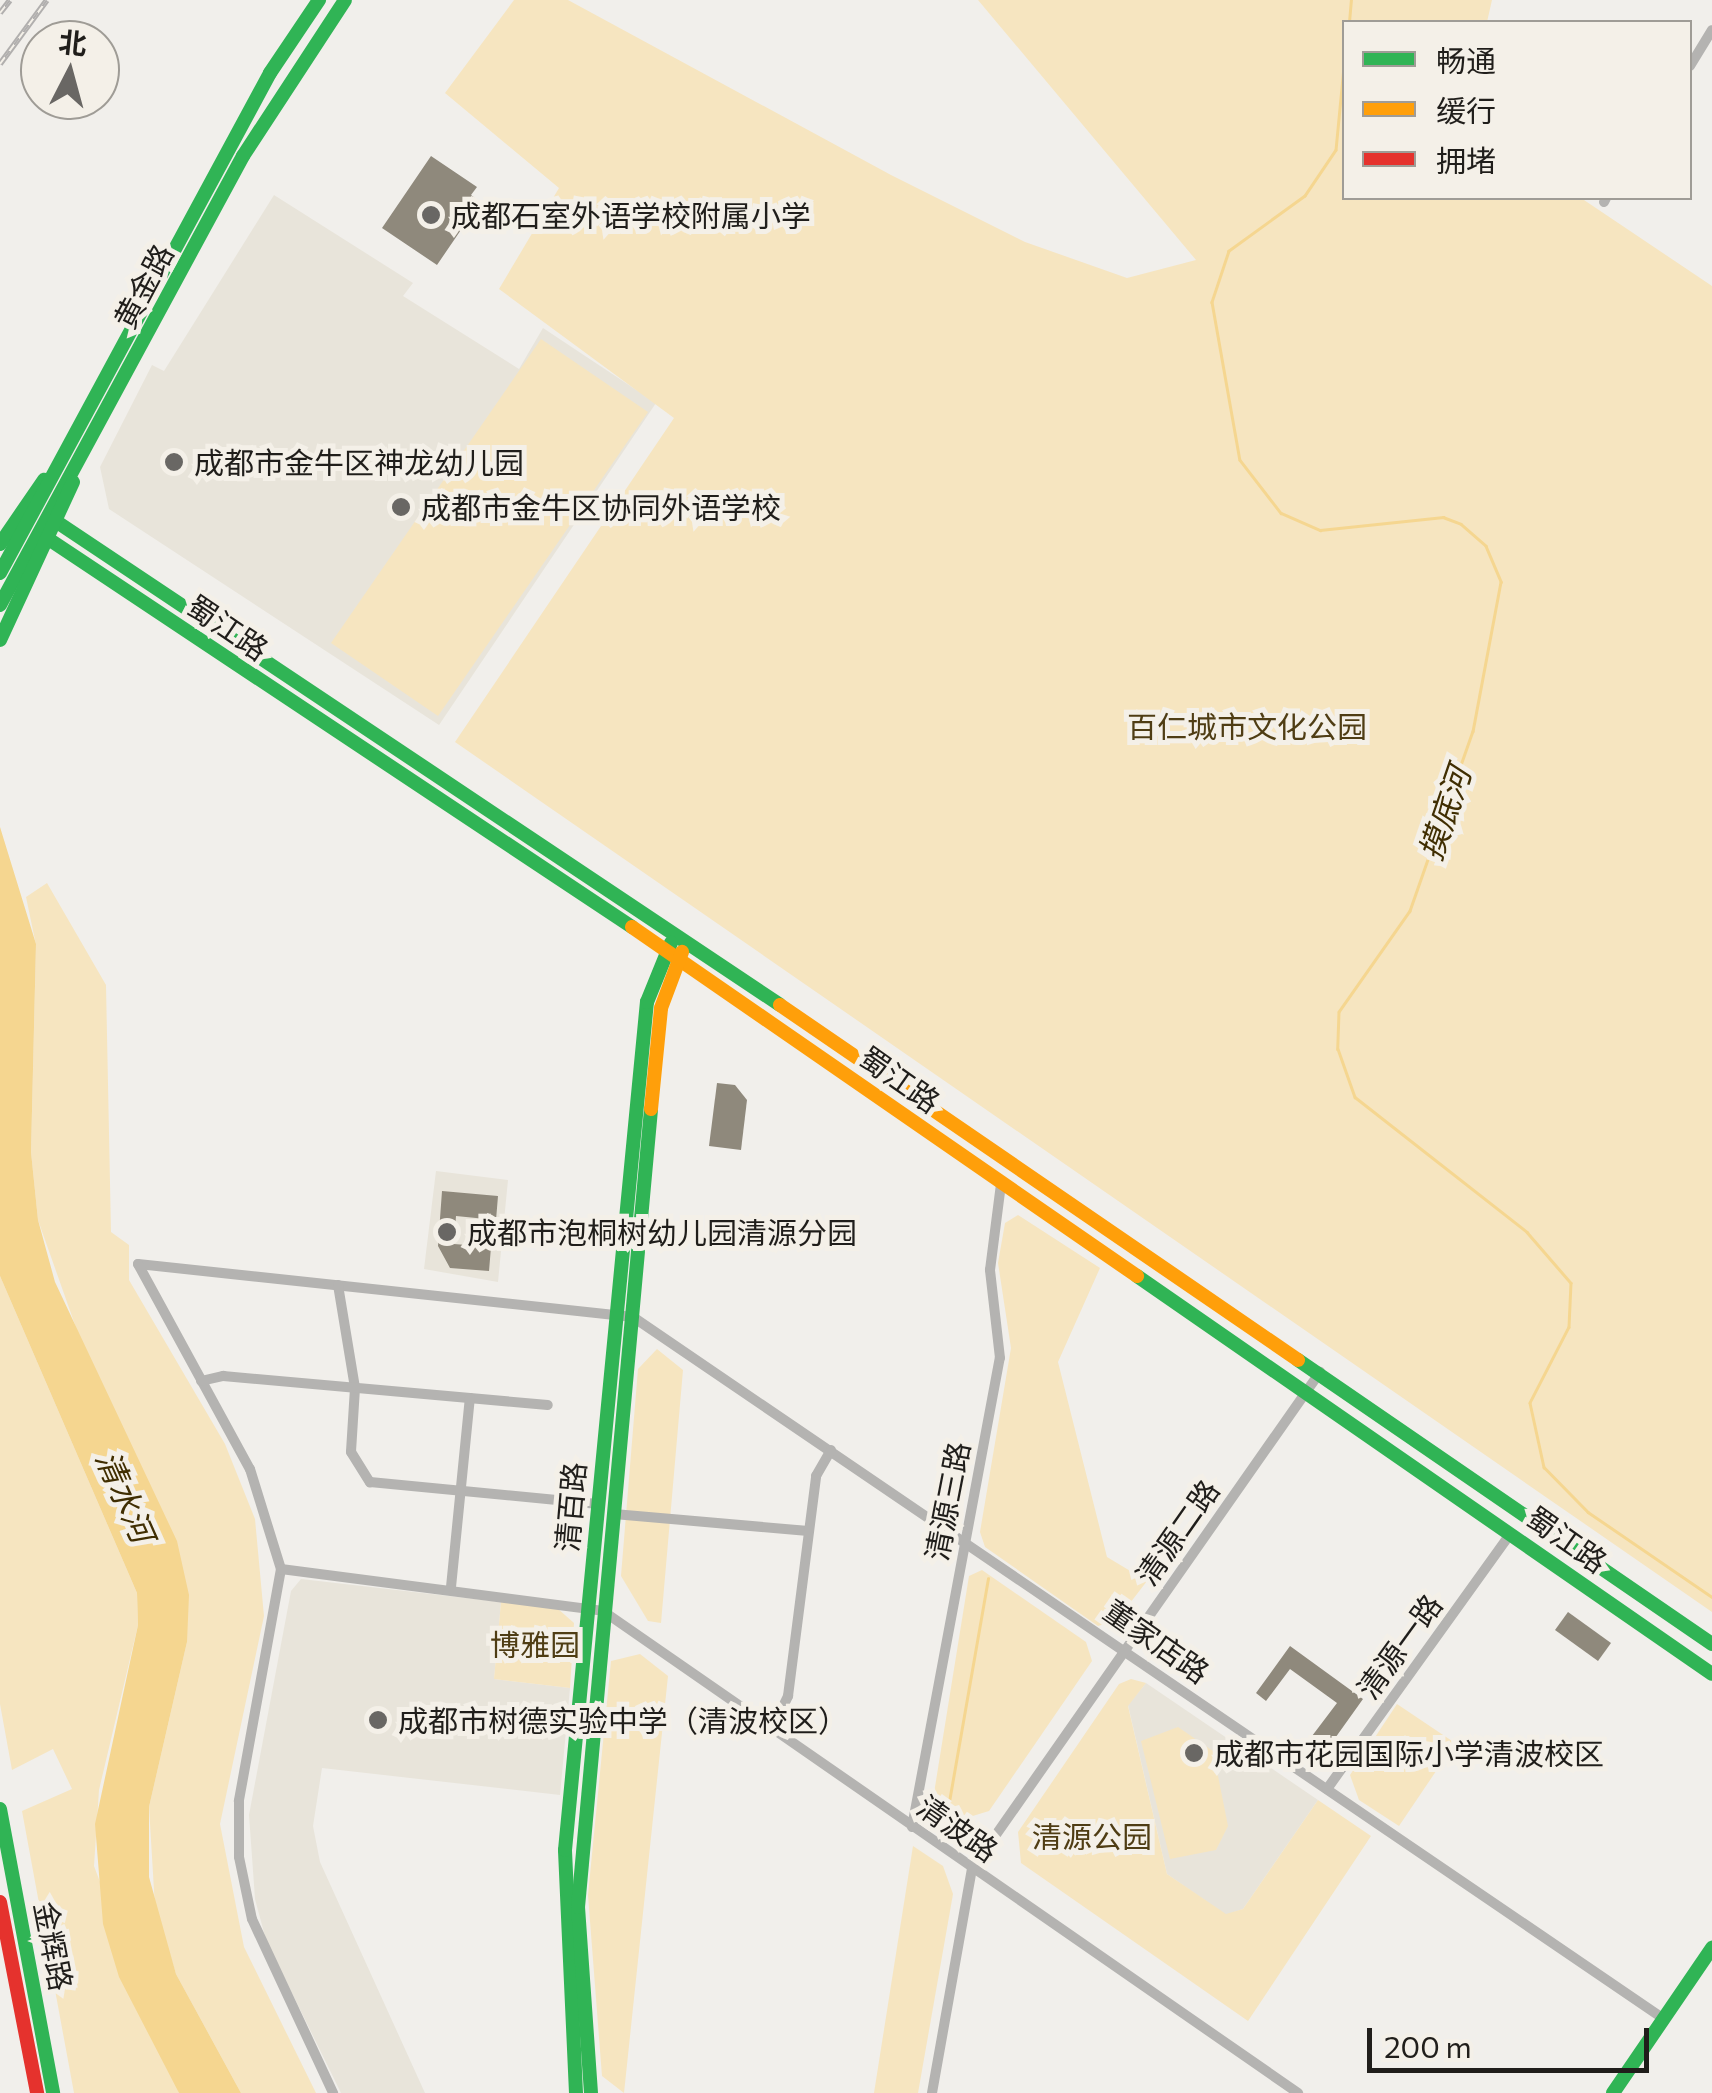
<!DOCTYPE html>
<meta charset="utf-8">
<style>
body{margin:0}
#map{position:relative;width:1712px;height:2093px;overflow:hidden;background:#f1efeb;font-family:Commissioner,"Noto Sans SC",sans-serif}
div>[style]{position:absolute}
[style*='--x']{left:calc(var(--x)*1px);top:calc(var(--y)*1px);width:calc(var(--w)*1px);rotate:calc(var(--a)*1deg)}
.built>*{inset:0;background:#e8e4da}
.green>*{inset:0;background:#f6e5c0}
.water>*{inset:0;background:#f5d690}
.stream>*{height:2.5px;margin:-1.25px;padding:0 1.25px;transform-origin:1.25px;border-radius:1.25px;background:#f5d690}
.building>*{inset:0;background:#8f897c}
.street>*{height:10px;margin:-5px;padding:0 5px;transform-origin:5px;border-radius:5px;background:#b4b3b1}
.fast>*{height:14px;margin:-7px;padding:0 7px;transform-origin:7px;border-radius:7px;background:#30b455}
.slow>*{height:14px;margin:-7px;padding:0 7px;transform-origin:7px;border-radius:7px;background:#ff9f0a}
.jam>*{height:14px;margin:-7px;padding:0 7px;transform-origin:7px;border-radius:7px;background:#e5322d}
.rail>*{height:6px;margin-top:-3px;transform-origin:0;background:repeating-linear-gradient(90deg,#f4f0e8 0 8px,#b1afae 0 16px);box-sizing:border-box;border-block:2px solid #b1afae}
.dots>*{width:28px;height:28px;translate:-50% -50%;box-sizing:border-box;border:5px solid #f4f0e8;border-radius:50%}
span{translate:-50% -50%;white-space:nowrap;text-align:center;line-height:1.15;-webkit-text-stroke:10px #f4f0e8;paint-order:stroke}
.poi-label{font-size:30px;color:#201e1b}
.left{translate:0 -50%;text-align:left}
.street-label{font-size:30px;color:#201e1b}
.park-label{font-size:30px;color:#4f3d14}
.water-label{font-size:32px;color:#402e02;font-style:italic}
.legend{position:absolute;left:1342px;top:20px;width:350px;height:180px;box-sizing:border-box;background:#f4f0e8;border:2px solid #9f9c96;margin:0;padding:12px 18px;list-style:none;font-size:30px;color:#201e1b}
.legend li{display:flex;align-items:center;gap:20px;height:50px}
.legend b{width:50px;border:2px solid #9f9c96}
.north{position:absolute;left:20px;top:20px;width:100px;height:100px;box-sizing:border-box;background:#f4f0e8;border:2px solid #9f9c96;border-radius:50%;rotate:6deg;font-size:28px;font-weight:700;line-height:40px;text-align:center;color:#201e1b}
.north::after{content:'';display:block;margin:auto;width:35px;height:45px;background:#696764;clip-path:polygon(50% 0,100% 100%,50% 72%,0 100%)}
.scale{position:absolute;left:1367px;top:2028px;width:282px;height:45px;box-sizing:border-box;border:5px solid #201e1b;border-top:0;padding-left:12px;font-size:30px;line-height:35px;white-space:nowrap;color:#201e1b;-webkit-text-stroke:8px #f4f0e8;paint-order:stroke}
</style>
<div id="map">
<div class="built">
<i style="clip-path:polygon(274px 195px,413px 283px,403px 296px,519px 369px,543px 328px,656px 403px,439px 725px,109px 509px,100px 467px,152px 365px,164px 371px)"></i>
<i style="clip-path:polygon(436px 1171px,508px 1180px,498px 1282px,424px 1269px)"></i>
<i style="clip-path:polygon(301px 1579px,501px 1602px,494px 1679px,570px 1688px,560px 1795px,322px 1768px,313px 1826px,320px 1862px,425px 2093px,341px 2093px,266px 1940px,255px 1899px,249px 1815px,291px 1591px)"></i>
<i style="clip-path:polygon(1146px 1683px,1318px 1800px,1243px 1909px,1226px 1915px,1167px 1874px,1128px 1705px)"></i>
</div>
<div class="green">
<i style="clip-path:polygon(514px 0,568px 0,891px 175px,1025px 242px,1127px 278px,1196px 260px,978px 0,1492px 0,1487px 22px,1344px 22px,1344px 198px,1581px 198px,1712px 286px,1712px 1612px,455px 742px,674px 418px,499px 289px,559px 188px,445px 93px)"></i>
<i style="clip-path:polygon(541px 339px,648px 412px,438px 716px,331px 643px)"></i>
<i style="clip-path:polygon(47px 883px,106px 985px,111px 1232px,129px 1245px,129px 1280px,225px 1444px,255px 1519px,264px 1616px,220px 1824px,244px 1947px,316px 2093px,241px 2093px,176px 1974px,155px 1907px,149px 1807px,187px 1642px,38px 1220px,31px 1152px,36px 945px,26px 897px)"></i>
<i style="clip-path:polygon(1018px 1215px,1100px 1268px,1058px 1362px,1107px 1557px,1147px 1581px,1117px 1620px,1098px 1626px,985px 1547px,980px 1532px,1011px 1348px,998px 1263px,1005px 1223px)"></i>
<i style="clip-path:polygon(0 1276px,137px 1593px,138px 1625px,99px 1790px,94px 1866px,179px 2093px,74px 2093px,22px 1811px,72px 1789px,53px 1749px,12px 1770px,0 1704px)"></i>
<i style="clip-path:polygon(657px 1349px,683px 1370px,661px 1623px,648px 1621px,621px 1576px,638px 1369px)"></i>
<i style="clip-path:polygon(982px 1570px,1086px 1642px,1092px 1661px,989px 1811px,940px 1826px,930px 1818px,969px 1576px)"></i>
<i style="clip-path:polygon(501px 1602px,557px 1608px,574px 1623px,570px 1688px,494px 1679px)"></i>
<i style="clip-path:polygon(640px 1654px,668px 1676px,624px 2093px,602px 2076px,588px 1895px,611px 1661px)"></i>
<i style="clip-path:polygon(1131px 1679px,1146px 1683px,1128px 1706px,1167px 1874px,1226px 1914px,1243px 1909px,1318px 1800px,1371px 1836px,1248px 2021px,1021px 1863px,1018px 1832px,1119px 1684px)"></i>
<i style="clip-path:polygon(1397px 1704px,1455px 1743px,1399px 1826px,1359px 1800px,1350px 1775px)"></i>
<i style="clip-path:polygon(1178px 1727px,1213px 1751px,1228px 1826px,1216px 1850px,1170px 1859px,1141px 1741px)"></i>
<i style="clip-path:polygon(913px 1846px,943px 1866px,953px 1894px,918px 2093px,874px 2093px)"></i>
</div>
<div class="water">
<i style="clip-path:polygon(0 827px,36px 944px,31px 1152px,38px 1220px,55px 1282px,177px 1541px,189px 1595px,187px 1642px,149px 1807px,149px 1877px,176px 1974px,241px 2093px,179px 2093px,119px 1977px,103px 1924px,95px 1824px,138px 1625px,137px 1593px,0 1276px)"></i>
</div>
<div class="stream">
<i style="--x:1349;--y:22;--w:22;--a:-85"></i>
<i style="--x:1344;--y:67;--w:83;--a:95.5"></i>
<i style="--x:1336;--y:150;--w:55;--a:124"></i>
<i style="--x:1305;--y:196;--w:94;--a:144.1"></i>
<i style="--x:1229;--y:251;--w:54;--a:108.4"></i>
<i style="--x:1212;--y:302;--w:160;--a:80"></i>
<i style="--x:1240;--y:460;--w:67;--a:52.3"></i>
<i style="--x:1281;--y:513;--w:43;--a:23.6"></i>
<i style="--x:1320;--y:530;--w:124;--a:-6"></i>
<i style="--x:1443;--y:517;--w:19;--a:21"></i>
<i style="--x:1461;--y:524;--w:33;--a:41"></i>
<i style="--x:1486;--y:546;--w:39;--a:67"></i>
<i style="--x:1501;--y:582;--w:152;--a:100.6"></i>
<i style="--x:1473;--y:731;--w:191;--a:109.3"></i>
<i style="--x:1410;--y:911;--w:123;--a:125.1"></i>
<i style="--x:1339;--y:1012;--w:37;--a:92"></i>
<i style="--x:1338;--y:1049;--w:51;--a:70.5"></i>
<i style="--x:1355;--y:1097;--w:219;--a:38.1"></i>
<i style="--x:1527;--y:1232;--w:67;--a:49.2"></i>
<i style="--x:1571;--y:1283;--w:44;--a:92.6"></i>
<i style="--x:1569;--y:1327;--w:85;--a:117.2"></i>
<i style="--x:1530;--y:1403;--w:66;--a:77.7"></i>
<i style="--x:1544;--y:1467;--w:63;--a:45.6"></i>
<i style="--x:1588;--y:1512;--w:150;--a:34.4"></i>
<i style="--x:946;--y:1819;--w:244;--a:-80.1"></i>
</div>
<div class="building">
<i style="clip-path:polygon(431px 156px,477px 187px,471px 195px,480px 202px,437px 265px,382px 228px)"></i>
<i style="clip-path:polygon(717px 1083px,735px 1085px,747px 1100px,741px 1150px,709px 1146px)"></i>
<i style="clip-path:polygon(442px 1191px,498px 1196px,496px 1220px,456px 1216px,454px 1244px,491px 1247px,489px 1271px,450px 1268px,438px 1246px)"></i>
<i style="clip-path:polygon(1568px 1612px,1611px 1643px,1598px 1661px,1555px 1630px)"></i>
<i style="clip-path:polygon(1290px 1646px,1363px 1699px,1328px 1748px,1312px 1736px,1337px 1703px,1290px 1669px,1266px 1701px,1256px 1693px)"></i>
</div>
<div class="street">
<i style="--x:1690;--y:66;--w:42;--a:-58.6"></i>
<i style="--x:1604;--y:202;--w:4;--a:-63"></i>
<i style="--x:138;--y:1264;--w:498;--a:6.1"></i>
<i style="--x:633;--y:1317;--w:1247;--a:34.25"></i>
<i style="--x:138;--y:1264;--w:234;--a:61.4"></i>
<i style="--x:250;--y:1469;--w:105;--a:72.8"></i>
<i style="--x:281;--y:1569;--w:236;--a:100.3"></i>
<i style="--x:239;--y:1801;--w:56;--a:90"></i>
<i style="--x:239;--y:1857;--w:63;--a:78.2"></i>
<i style="--x:252;--y:1919;--w:192;--a:65"></i>
<i style="--x:338;--y:1285;--w:104;--a:80.6"></i>
<i style="--x:355;--y:1388;--w:64;--a:93.6"></i>
<i style="--x:351;--y:1452;--w:36;--a:58"></i>
<i style="--x:370;--y:1482;--w:229;--a:5.5"></i>
<i style="--x:201;--y:1381;--w:23;--a:-13"></i>
<i style="--x:223;--y:1376;--w:326;--a:5.1"></i>
<i style="--x:614;--y:1514;--w:195;--a:5"></i>
<i style="--x:281;--y:1569;--w:325;--a:7.4"></i>
<i style="--x:603;--y:1611;--w:846;--a:34.74"></i>
<i style="--x:451;--y:1587;--w:190;--a:-84.3"></i>
<i style="--x:772;--y:1729;--w:37;--a:-64"></i>
<i style="--x:788;--y:1696;--w:222;--a:-82.7"></i>
<i style="--x:816;--y:1476;--w:30;--a:-60"></i>
<i style="--x:1327;--y:1789;--w:315;--a:-54.3"></i>
<i style="--x:912;--y:1827;--w:477;--a:-79.4"></i>
<i style="--x:1000;--y:1358;--w:89;--a:-96.5"></i>
<i style="--x:990;--y:1270;--w:87;--a:-82.7"></i>
<i style="--x:932;--y:2093;--w:228;--a:-79.9"></i>
<i style="--x:972;--y:1869;--w:607;--a:-55"></i>
</div>
<div class="fast">
<i style="--x:57;--y:522;--w:869;--a:33.74"></i>
<i style="--x:50;--y:540;--w:699;--a:33.62"></i>
<i style="--x:0;--y:544;--w:78;--a:-55.5"></i>
<i style="--x:0;--y:573;--w:568;--a:-61.63"></i>
<i style="--x:270;--y:73;--w:88;--a:-56.1"></i>
<i style="--x:0;--y:605;--w:511;--a:-61.58"></i>
<i style="--x:243;--y:156;--w:186;--a:-56.8"></i>
<i style="--x:0;--y:640;--w:174;--a:-65.2"></i>
<i style="--x:1137;--y:1276;--w:699;--a:34.69"></i>
<i style="--x:1298;--y:1360;--w:502;--a:34.45"></i>
<i style="--x:0;--y:1809;--w:289;--a:79.4"></i>
<i style="--x:576;--y:2093;--w:243;--a:-92.6"></i>
<i style="--x:565;--y:1850;--w:852;--a:-84.48"></i>
<i style="--x:647;--y:1002;--w:64;--a:-67.9"></i>
<i style="--x:591;--y:2093;--w:186;--a:-94"></i>
<i style="--x:578;--y:1907;--w:801;--a:-84.77"></i>
<i style="--x:1613;--y:2093;--w:176;--a:-55.7"></i>
</div>
<div class="slow">
<i style="--x:632;--y:927;--w:614;--a:34.65"></i>
<i style="--x:780;--y:1005;--w:628;--a:34.42"></i>
<i style="--x:651;--y:1109;--w:101;--a:-84.3"></i>
<i style="--x:661;--y:1008;--w:60;--a:-69.4"></i>
</div>
<div class="jam">
<i style="--x:0;--y:1902;--w:195;--a:79"></i>
</div>
<div class="rail">
<i style="--x:0;--y:13;--w:16;--a:-52"></i>
<i style="--x:0;--y:64;--w:79;--a:-53.7"></i>
</div>
<div class="dots">
<i style="left:431px;top:215px;background:#696764"></i>
<i style="left:174px;top:462px;background:#696764"></i>
<i style="left:401px;top:507px;background:#696764"></i>
<i style="left:447px;top:1232px;background:#696764"></i>
<i style="left:378px;top:1720px;background:#696764"></i>
<i style="left:1194px;top:1753px;background:#696764"></i>
</div>
<div class="poi-label">
<span class="left" style="left:451px;top:215px">成都石室外语学校附属小学</span>
<span class="left" style="left:194px;top:462px">成都市金牛区神龙幼儿园</span>
<span class="left" style="left:421px;top:507px">成都市金牛区协同外语学校</span>
<span class="left" style="left:467px;top:1232px">成都市泡桐树幼儿园清源分园</span>
<span class="left" style="left:398px;top:1720px">成都市树德实验中学（清波校区）</span>
<span class="left" style="left:1214px;top:1753px">成都市花园国际小学清波校区</span>
</div>
<div class="street-label">
<span style="left:143px;top:286px;rotate:-62deg">黄金路</span>
<span style="left:228px;top:627px;rotate:34deg">蜀江路</span>
<span style="left:900px;top:1079px;rotate:35deg">蜀江路</span>
<span style="left:947px;top:1501px;rotate:-79deg">清源三路</span>
<span style="left:570px;top:1507px;rotate:-85deg">清百路</span>
<span style="left:1177px;top:1532px;rotate:-55deg">清源二路</span>
<span style="left:1567px;top:1539px;rotate:35deg">蜀江路</span>
<span style="left:1157px;top:1641px;rotate:35deg">董家店路</span>
<span style="left:1399px;top:1646px;rotate:-54deg">清源一路</span>
<span style="left:958px;top:1828px;rotate:35deg">清波路</span>
<span style="left:54px;top:1946px;rotate:79deg">金辉路</span>
</div>
<div class="park-label">
<span style="left:1247px;top:726px">百仁城市文化公园</span>
<span style="left:535px;top:1644px">博雅园</span>
<span style="left:1092px;top:1836px">清源公园</span>
</div>
<div class="water-label">
<span style="left:1444px;top:813px;rotate:-71deg">摸底河</span>
<span style="left:126px;top:1496px;rotate:66deg">清水河</span>
</div>
<ul class="legend">
<li><b style="height:12px;background:#30b455"></b>畅通</li>
<li><b style="height:12px;background:#ff9f0a"></b>缓行</li>
<li><b style="height:12px;background:#e5322d"></b>拥堵</li>
</ul>
<div class="north">北</div>
<div class="scale">200 m</div>
</div>
